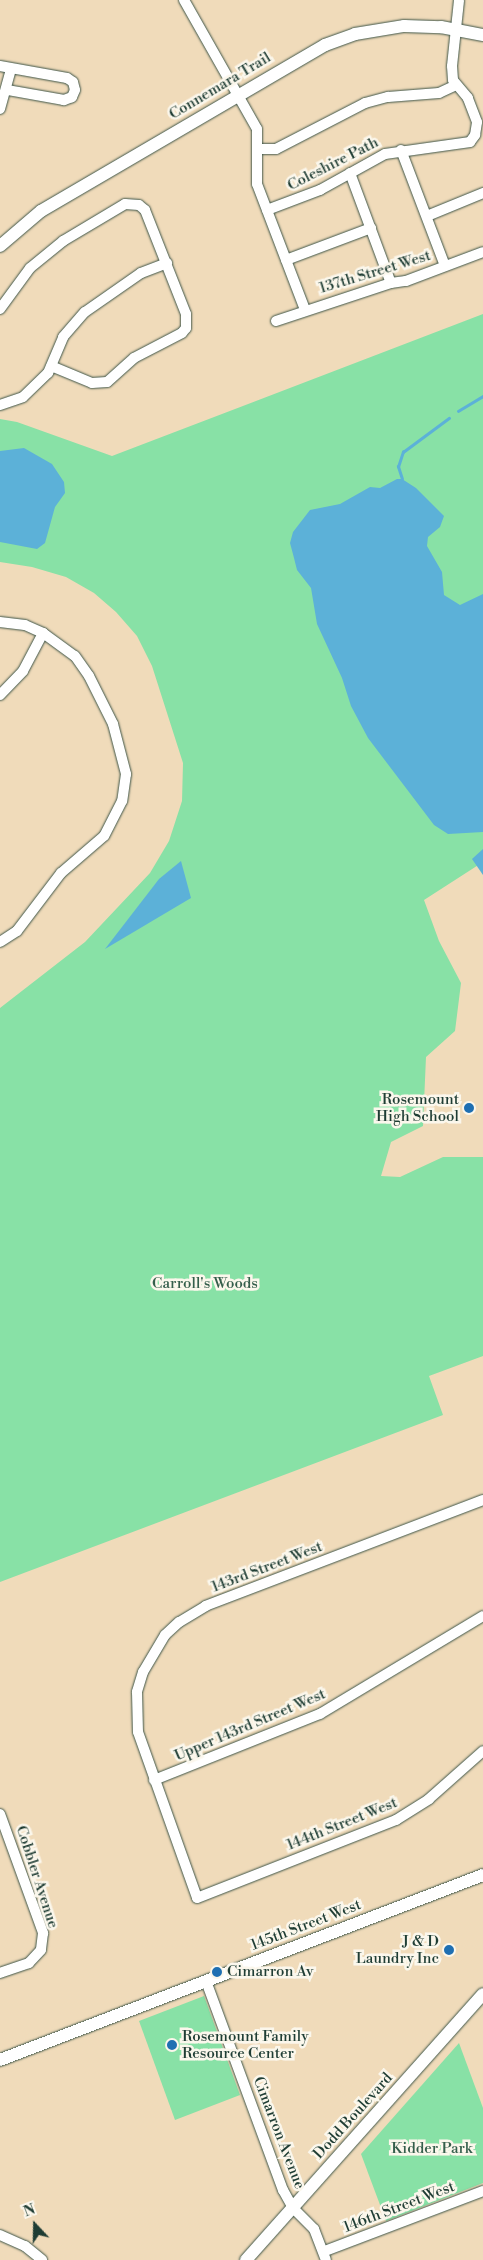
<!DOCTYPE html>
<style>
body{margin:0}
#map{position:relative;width:483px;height:2260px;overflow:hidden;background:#f0dbba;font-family:"Libre Bodoni",serif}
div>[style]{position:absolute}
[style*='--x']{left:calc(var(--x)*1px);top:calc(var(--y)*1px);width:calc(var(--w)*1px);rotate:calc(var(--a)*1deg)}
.green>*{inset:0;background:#88e1a6}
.water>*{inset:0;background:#5cb1d8}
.stream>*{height:2.5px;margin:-1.25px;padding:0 1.25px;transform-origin:1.25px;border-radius:1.25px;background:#5cb1d8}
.roads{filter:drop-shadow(0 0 1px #3e5548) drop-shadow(0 0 1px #3e5548)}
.minor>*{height:10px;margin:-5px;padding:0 5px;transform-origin:5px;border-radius:5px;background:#fff}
.tertiary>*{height:12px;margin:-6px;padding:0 6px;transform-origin:6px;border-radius:6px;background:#fff}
.dots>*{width:14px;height:14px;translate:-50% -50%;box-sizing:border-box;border:2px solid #fbf7ec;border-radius:50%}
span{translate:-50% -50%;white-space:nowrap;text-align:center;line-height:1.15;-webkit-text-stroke:5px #fbf7ec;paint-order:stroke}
.street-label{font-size:15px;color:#1f3d34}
.poi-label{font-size:15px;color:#1f3d34}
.right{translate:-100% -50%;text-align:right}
.left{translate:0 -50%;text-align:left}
.park-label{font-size:15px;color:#345e4b}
.north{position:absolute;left:10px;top:2200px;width:50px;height:50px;-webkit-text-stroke:4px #fbf7ec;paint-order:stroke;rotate:339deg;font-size:14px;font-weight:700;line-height:20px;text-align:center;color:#1f3d34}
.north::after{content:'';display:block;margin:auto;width:18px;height:22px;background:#1f3d34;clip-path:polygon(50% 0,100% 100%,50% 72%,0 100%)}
</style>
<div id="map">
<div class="green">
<i style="clip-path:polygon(483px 314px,483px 862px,424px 900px,439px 941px,461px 983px,455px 1031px,426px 1057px,423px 1126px,391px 1142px,381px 1176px,400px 1177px,443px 1157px,483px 1157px,483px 1356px,429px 1376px,443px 1415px,0 1582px,0 1008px,85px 942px,150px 873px,169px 841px,182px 801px,183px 763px,152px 666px,137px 636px,116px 612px,94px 593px,66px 577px,32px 567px,0 562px,0 419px,17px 422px,112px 456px)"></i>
<i style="clip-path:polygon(204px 1996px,240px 2095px,175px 2120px,139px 2021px)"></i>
<i style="clip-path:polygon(459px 2043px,483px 2108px,483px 2183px,386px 2221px,361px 2154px)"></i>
</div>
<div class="water">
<i style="clip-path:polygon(24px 448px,52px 464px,64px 482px,65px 493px,55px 507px,45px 543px,37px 549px,0 542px,0 451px)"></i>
<i style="clip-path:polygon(397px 479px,402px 479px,416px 488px,444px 516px,440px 527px,428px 537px,427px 546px,442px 572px,444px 595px,460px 605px,483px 594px,483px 832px,448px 834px,434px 825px,368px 738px,351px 706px,342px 678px,317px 624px,311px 588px,297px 570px,294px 558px,290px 543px,293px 532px,310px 510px,340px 504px,370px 487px,380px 488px)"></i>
<i style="clip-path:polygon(483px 849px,483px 875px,472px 859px)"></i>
<i style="clip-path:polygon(181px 861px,191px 898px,105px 949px,159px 879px)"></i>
</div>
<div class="stream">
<i style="--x:458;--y:411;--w:29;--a:-31"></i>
<i style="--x:402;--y:479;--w:13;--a:-108"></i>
<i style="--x:398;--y:467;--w:16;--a:-72"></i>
<i style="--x:403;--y:452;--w:57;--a:-36.5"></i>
</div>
<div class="roads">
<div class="minor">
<i style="--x:184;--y:0;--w:148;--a:60.5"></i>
<i style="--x:257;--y:129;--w:55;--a:90"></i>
<i style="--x:257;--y:184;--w:135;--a:69.1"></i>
<i style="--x:0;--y:66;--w:68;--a:10.2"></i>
<i style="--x:67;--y:78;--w:7;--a:34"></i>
<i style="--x:73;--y:82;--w:8;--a:76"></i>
<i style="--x:75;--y:90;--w:8;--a:113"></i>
<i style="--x:72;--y:97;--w:9;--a:159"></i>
<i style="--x:64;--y:100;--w:58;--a:-170"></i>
<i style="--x:0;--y:109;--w:41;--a:-74.6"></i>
<i style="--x:257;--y:149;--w:19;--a:0"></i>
<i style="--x:276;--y:149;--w:100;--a:-27.3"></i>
<i style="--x:365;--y:103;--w:24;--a:-15"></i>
<i style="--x:388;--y:97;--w:51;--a:-4.5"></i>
<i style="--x:439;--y:93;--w:19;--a:-25"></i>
<i style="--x:401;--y:150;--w:124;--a:69.2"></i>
<i style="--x:350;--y:173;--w:117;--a:69.6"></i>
<i style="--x:267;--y:210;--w:57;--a:-20.7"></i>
<i style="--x:320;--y:190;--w:74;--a:-29"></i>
<i style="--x:385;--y:154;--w:86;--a:-8"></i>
<i style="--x:470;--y:142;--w:9;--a:-54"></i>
<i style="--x:475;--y:135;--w:13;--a:-81"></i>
<i style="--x:477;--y:122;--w:26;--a:-111"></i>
<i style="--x:468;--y:98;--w:23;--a:-130"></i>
<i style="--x:453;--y:80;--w:14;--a:-94"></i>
<i style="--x:452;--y:66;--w:66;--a:-83.9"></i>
<i style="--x:427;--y:216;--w:61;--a:-22.3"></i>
<i style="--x:286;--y:260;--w:91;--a:-20.6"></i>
<i style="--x:0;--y:309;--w:51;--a:-53.8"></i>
<i style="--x:30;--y:268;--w:43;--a:-39.3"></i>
<i style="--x:63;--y:241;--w:72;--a:-30.8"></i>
<i style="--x:125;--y:204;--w:14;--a:4"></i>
<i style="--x:139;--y:205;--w:8;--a:40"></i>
<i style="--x:145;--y:210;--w:112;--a:68.5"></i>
<i style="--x:186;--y:314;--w:14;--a:90"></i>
<i style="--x:186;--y:328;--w:6;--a:129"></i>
<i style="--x:182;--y:333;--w:54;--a:152.5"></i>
<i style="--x:134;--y:358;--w:36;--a:138"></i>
<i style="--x:107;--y:382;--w:15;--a:176"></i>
<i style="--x:92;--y:383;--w:44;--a:-157.5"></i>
<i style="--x:276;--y:321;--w:121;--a:-18.3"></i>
<i style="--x:391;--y:283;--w:15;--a:-8"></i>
<i style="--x:406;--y:281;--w:82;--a:-20.6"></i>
<i style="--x:0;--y:405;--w:24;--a:-19"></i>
<i style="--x:23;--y:397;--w:35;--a:-44"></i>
<i style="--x:48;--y:373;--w:39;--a:-67"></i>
<i style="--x:63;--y:337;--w:33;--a:-49"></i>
<i style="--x:85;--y:312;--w:68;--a:-34.9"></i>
<i style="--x:141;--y:273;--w:28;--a:-21"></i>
<i style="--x:0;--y:622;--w:25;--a:7"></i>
<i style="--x:25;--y:625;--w:20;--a:24"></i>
<i style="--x:43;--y:633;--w:39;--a:36"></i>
<i style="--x:75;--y:656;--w:24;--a:55"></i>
<i style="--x:89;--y:676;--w:54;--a:63.4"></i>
<i style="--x:113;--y:724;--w:52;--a:75.4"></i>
<i style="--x:126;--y:774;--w:27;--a:98"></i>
<i style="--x:122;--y:801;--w:39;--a:117"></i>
<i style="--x:104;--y:836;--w:57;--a:139.3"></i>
<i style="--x:61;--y:873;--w:73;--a:127.2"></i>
<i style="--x:17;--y:931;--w:20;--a:147"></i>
<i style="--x:0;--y:695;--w:33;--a:-46"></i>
<i style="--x:23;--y:671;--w:43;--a:-62.2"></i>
<i style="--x:483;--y:1500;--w:297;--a:159.1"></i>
<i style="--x:206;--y:1606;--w:31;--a:149"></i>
<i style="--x:179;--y:1622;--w:19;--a:137"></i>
<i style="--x:165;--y:1635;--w:43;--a:120.7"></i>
<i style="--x:143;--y:1672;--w:21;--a:107"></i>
<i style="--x:137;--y:1692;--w:40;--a:88.6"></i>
<i style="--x:138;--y:1732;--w:176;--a:70.4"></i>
<i style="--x:197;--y:1898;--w:214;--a:-21.4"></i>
<i style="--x:396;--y:1820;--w:39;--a:-32"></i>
<i style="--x:429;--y:1799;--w:72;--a:-41.6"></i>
<i style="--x:154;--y:1780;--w:179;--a:-21.7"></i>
<i style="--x:320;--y:1714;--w:190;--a:-31"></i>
<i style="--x:0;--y:1814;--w:127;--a:70.1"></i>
<i style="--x:43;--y:1933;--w:17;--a:97"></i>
<i style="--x:41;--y:1950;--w:18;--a:133"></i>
<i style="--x:29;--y:1963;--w:31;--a:161"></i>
<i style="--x:206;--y:1981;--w:223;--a:69.8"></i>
<i style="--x:283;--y:2190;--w:21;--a:61"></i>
<i style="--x:293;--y:2208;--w:30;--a:45"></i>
<i style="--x:314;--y:2229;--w:33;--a:69"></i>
<i style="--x:0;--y:2235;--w:27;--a:24"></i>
<i style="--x:25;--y:2246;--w:22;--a:39"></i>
<i style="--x:325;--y:2251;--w:169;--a:-20.8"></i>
</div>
<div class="tertiary">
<i style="--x:0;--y:246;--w:54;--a:-40.5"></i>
<i style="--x:41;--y:211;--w:329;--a:-30.3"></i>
<i style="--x:325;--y:45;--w:32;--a:-20"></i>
<i style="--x:355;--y:34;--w:50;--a:-9.3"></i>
<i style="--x:404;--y:26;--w:37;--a:2"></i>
<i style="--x:441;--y:27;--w:43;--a:10.8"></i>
<i style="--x:0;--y:2060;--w:517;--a:-20.96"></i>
<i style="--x:246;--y:2260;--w:356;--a:-48.3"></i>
</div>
</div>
<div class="dots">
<i style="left:469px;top:1108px;background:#1f6fb2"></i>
<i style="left:449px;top:1950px;background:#1f6fb2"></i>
<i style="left:217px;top:1972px;background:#1f6fb2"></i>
<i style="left:172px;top:2045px;background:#1f6fb2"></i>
</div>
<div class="street-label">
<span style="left:220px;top:86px;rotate:-31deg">Connemara Trail</span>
<span style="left:333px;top:164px;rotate:-27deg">Coleshire Path</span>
<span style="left:375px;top:272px;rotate:-17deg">137th Street West</span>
<span style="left:267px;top:1567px;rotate:-21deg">143rd Street West</span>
<span style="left:250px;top:1725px;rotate:-23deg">Upper 143rd Street West</span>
<span style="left:342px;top:1824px;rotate:-22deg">144th Street West</span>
<span style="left:37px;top:1877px;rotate:72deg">Cobbler Avenue</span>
<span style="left:306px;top:1925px;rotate:-21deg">145th Street West</span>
<span style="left:353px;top:2116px;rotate:-48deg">Dodd Boulevard</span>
<span style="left:279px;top:2133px;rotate:69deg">Cimarron Avenue</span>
<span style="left:399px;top:2207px;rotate:-21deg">146th Street West</span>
</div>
<div class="poi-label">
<span class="right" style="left:459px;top:1108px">Rosemount<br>High School</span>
<span class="right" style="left:439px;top:1950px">J &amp; D<br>Laundry Inc</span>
<span class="left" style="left:227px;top:1972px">Cimarron Av</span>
<span class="left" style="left:182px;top:2045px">Rosemount Family<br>Resource Center</span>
</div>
<div class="park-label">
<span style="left:205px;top:1284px">Carroll's Woods</span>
<span style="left:432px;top:2149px">Kidder Park</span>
</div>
<div class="north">N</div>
</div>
